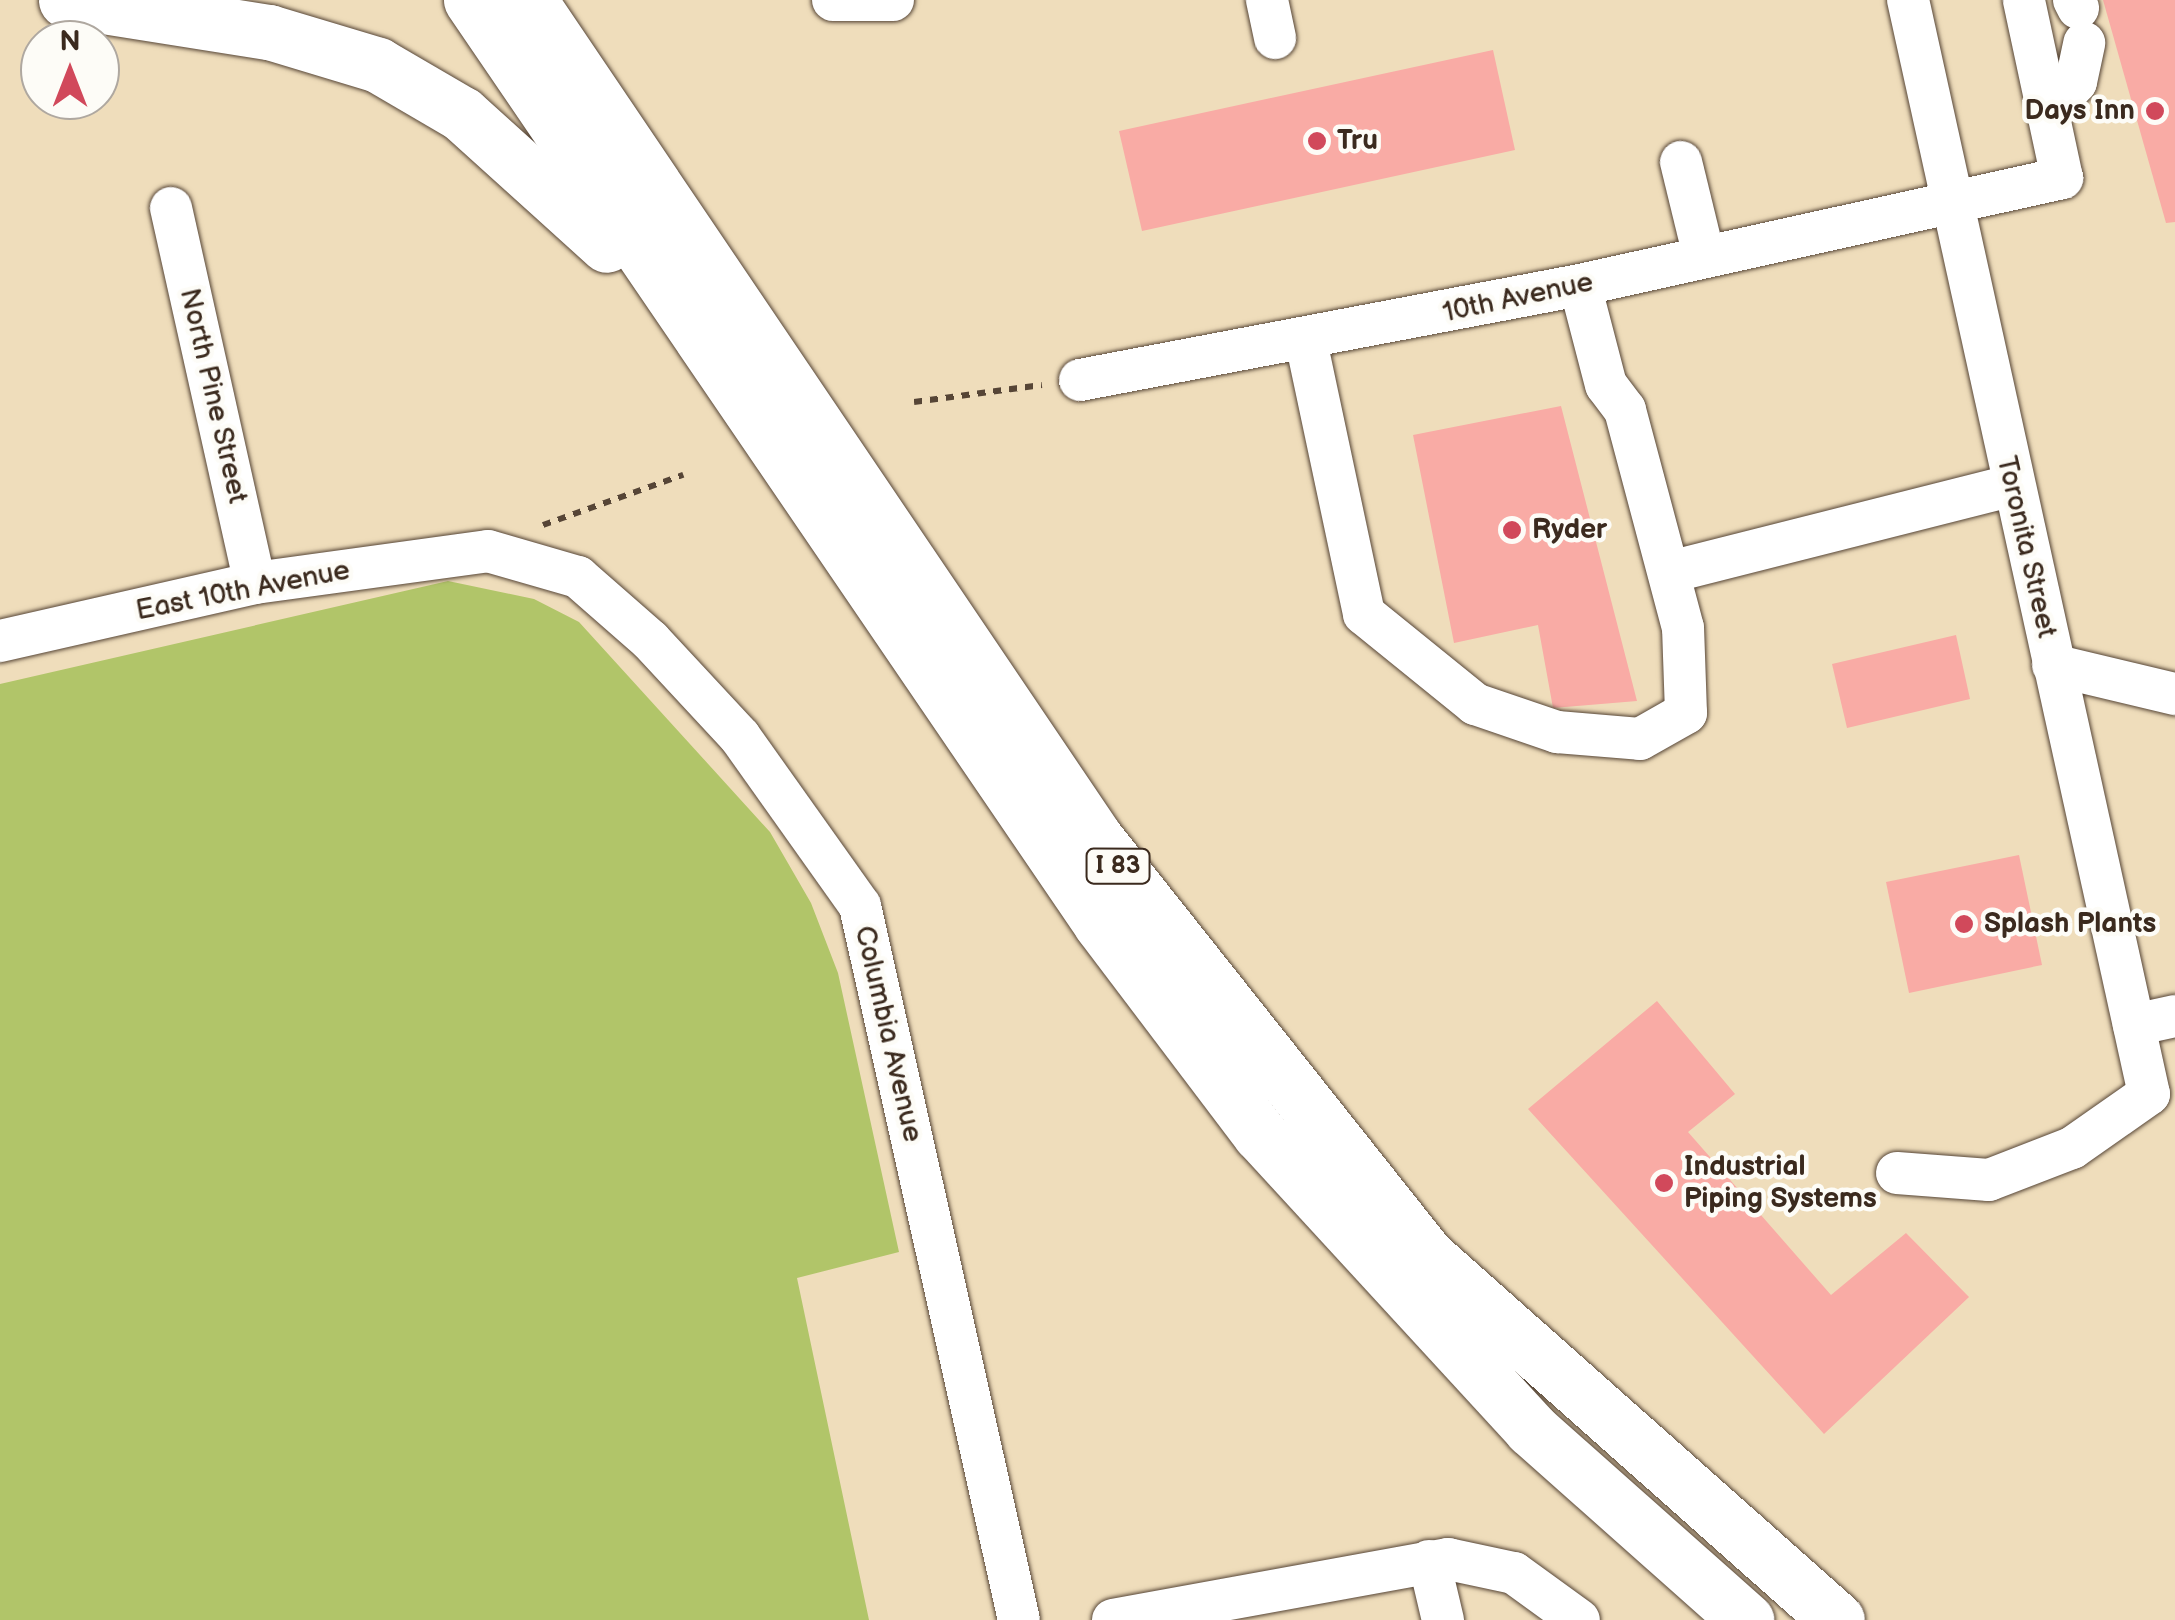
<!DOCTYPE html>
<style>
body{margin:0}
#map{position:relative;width:2175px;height:1620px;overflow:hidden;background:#efddbb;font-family:"Balsamiq Sans",sans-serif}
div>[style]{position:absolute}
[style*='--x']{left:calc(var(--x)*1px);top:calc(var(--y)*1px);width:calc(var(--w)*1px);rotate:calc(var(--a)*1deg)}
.green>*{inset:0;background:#b1c569}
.building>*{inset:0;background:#f9aba5}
.path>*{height:6px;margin-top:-3px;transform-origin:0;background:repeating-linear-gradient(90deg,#564536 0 8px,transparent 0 16px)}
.roads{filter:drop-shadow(0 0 2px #564536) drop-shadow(0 0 2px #564536)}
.minor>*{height:42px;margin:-21px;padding:0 21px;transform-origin:21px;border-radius:21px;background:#fff}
.highway>*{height:55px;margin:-27.5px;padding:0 27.5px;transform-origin:27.5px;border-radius:27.5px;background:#fff}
.dots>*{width:28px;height:28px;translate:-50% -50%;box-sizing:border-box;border:5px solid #fdfcf7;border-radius:50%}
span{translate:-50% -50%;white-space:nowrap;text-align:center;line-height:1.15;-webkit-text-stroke:9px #fdfcf7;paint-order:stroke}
.shield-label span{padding:2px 8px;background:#fdfcf7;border:2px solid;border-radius:8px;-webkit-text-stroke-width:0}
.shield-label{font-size:25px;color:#3b2a1e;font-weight:700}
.poi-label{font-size:28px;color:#3b2a1e;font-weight:700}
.right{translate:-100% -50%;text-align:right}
.left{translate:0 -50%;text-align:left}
.street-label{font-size:28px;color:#3b2a1e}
.north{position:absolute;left:20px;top:20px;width:100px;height:100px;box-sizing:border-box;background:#fdfcf7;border:2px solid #afa8a0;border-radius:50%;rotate:0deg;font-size:28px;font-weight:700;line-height:40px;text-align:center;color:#3b2a1e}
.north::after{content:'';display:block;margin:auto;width:35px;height:45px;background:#d1495b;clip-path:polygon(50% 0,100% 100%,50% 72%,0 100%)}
</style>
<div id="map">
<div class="green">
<i style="clip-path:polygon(448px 581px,534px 599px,579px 622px,770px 832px,811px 903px,838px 973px,899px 1252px,797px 1278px,869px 1620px,0 1620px,0 684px)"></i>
</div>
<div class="building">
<i style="clip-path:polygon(2103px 0,2175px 0,2175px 222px,2166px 223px)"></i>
<i style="clip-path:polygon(1493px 50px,1515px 150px,1142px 231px,1119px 131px)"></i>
<i style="clip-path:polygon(1561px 406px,1637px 701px,1553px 708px,1538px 625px,1454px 643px,1413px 435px)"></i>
<i style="clip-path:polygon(1956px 635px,1970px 699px,1847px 728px,1832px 664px)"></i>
<i style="clip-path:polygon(2019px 855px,2042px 965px,1909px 993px,1886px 882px)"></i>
<i style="clip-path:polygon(1657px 1001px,1735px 1094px,1688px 1132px,1831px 1295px,1906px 1233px,1969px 1297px,1824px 1434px,1528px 1109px)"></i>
</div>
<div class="path">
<i style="--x:914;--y:402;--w:129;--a:-7.6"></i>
<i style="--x:543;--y:525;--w:149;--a:-19.7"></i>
</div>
<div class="roads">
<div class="minor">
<i style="--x:833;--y:0;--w:60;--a:0"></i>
<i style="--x:1267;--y:0;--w:39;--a:78"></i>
<i style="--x:2074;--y:0;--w:9;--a:63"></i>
<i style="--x:2048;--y:112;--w:41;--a:-47"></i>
<i style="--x:2076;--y:82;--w:40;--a:-78"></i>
<i style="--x:1681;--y:162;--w:97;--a:76.3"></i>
<i style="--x:171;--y:208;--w:384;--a:77.4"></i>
<i style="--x:1306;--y:341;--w:279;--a:78"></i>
<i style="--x:1364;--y:614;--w:143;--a:39"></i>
<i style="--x:1475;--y:704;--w:87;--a:18.9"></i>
<i style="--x:1557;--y:732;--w:83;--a:4.8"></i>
<i style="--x:1640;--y:739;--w:53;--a:-29.5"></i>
<i style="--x:1686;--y:713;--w:85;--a:-92"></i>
<i style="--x:1683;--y:628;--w:226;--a:-104.9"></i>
<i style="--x:1625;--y:410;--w:31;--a:-127"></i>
<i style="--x:1606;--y:385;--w:103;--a:-104.6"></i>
<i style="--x:1080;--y:380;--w:509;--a:-10.76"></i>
<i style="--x:1580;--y:285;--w:494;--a:-12.5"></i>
<i style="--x:2062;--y:178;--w:182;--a:-102.1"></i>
<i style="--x:1670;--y:572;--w:352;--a:-14.2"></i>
<i style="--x:0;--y:641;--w:262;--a:-12.8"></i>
<i style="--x:255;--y:583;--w:235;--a:-7.8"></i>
<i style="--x:488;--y:551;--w:94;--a:16.1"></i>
<i style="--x:578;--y:577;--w:96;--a:41.2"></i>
<i style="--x:650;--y:640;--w:132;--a:47.1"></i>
<i style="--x:740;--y:737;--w:207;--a:54.6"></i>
<i style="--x:860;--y:906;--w:731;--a:77.45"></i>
<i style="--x:2053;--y:665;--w:125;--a:13.4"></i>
<i style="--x:2134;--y:1025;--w:42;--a:-12.4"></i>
<i style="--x:1897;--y:1173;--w:92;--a:4.4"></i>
<i style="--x:1989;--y:1180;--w:89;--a:-21.1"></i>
<i style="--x:2072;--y:1148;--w:94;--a:-35"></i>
<i style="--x:2149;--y:1094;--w:1120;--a:-102.42"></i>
<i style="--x:1429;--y:1561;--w:61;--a:76.7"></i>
<i style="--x:1113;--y:1620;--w:341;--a:-10.3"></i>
<i style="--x:1448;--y:1559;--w:67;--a:12"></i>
<i style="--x:1514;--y:1573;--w:80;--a:35.9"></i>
</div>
<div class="highway">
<i style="--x:66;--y:0;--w:206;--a:9"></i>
<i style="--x:269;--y:32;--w:114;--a:16.8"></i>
<i style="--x:378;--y:65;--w:97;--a:30.3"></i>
<i style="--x:462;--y:114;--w:195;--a:42.1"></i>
<i style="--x:471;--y:0;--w:1118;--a:55.71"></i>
<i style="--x:1101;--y:924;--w:263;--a:52.9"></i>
<i style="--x:1260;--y:1134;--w:401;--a:47.4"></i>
<i style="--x:1531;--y:1429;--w:288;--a:41.6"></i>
<i style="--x:529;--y:0;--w:1013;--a:55.95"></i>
<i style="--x:1096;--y:839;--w:532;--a:51.56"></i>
<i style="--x:1427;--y:1256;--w:548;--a:41.6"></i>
</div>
</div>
<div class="dots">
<i style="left:2155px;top:111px;background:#d1495b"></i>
<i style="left:1317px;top:141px;background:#d1495b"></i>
<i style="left:1512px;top:530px;background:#d1495b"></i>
<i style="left:1964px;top:924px;background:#d1495b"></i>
<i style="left:1664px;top:1183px;background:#d1495b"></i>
</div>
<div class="shield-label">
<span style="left:1118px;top:866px">I 83</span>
</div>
<div class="poi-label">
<span class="right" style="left:2135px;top:111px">Days Inn</span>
<span class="left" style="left:1337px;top:141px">Tru</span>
<span class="left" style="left:1532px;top:530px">Ryder</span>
<span class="left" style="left:1984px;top:924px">Splash Plants</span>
<span class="left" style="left:1684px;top:1183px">Industrial<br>Piping Systems</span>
</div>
<div class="street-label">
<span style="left:1518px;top:298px;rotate:-12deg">10th Avenue</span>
<span style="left:213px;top:396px;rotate:77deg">North Pine Street</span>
<span style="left:2026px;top:547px;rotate:77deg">Toronita Street</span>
<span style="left:243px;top:591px;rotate:-11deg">East 10th Avenue</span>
<span style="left:888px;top:1034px;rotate:77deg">Columbia Avenue</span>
</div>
<div class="north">N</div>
</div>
